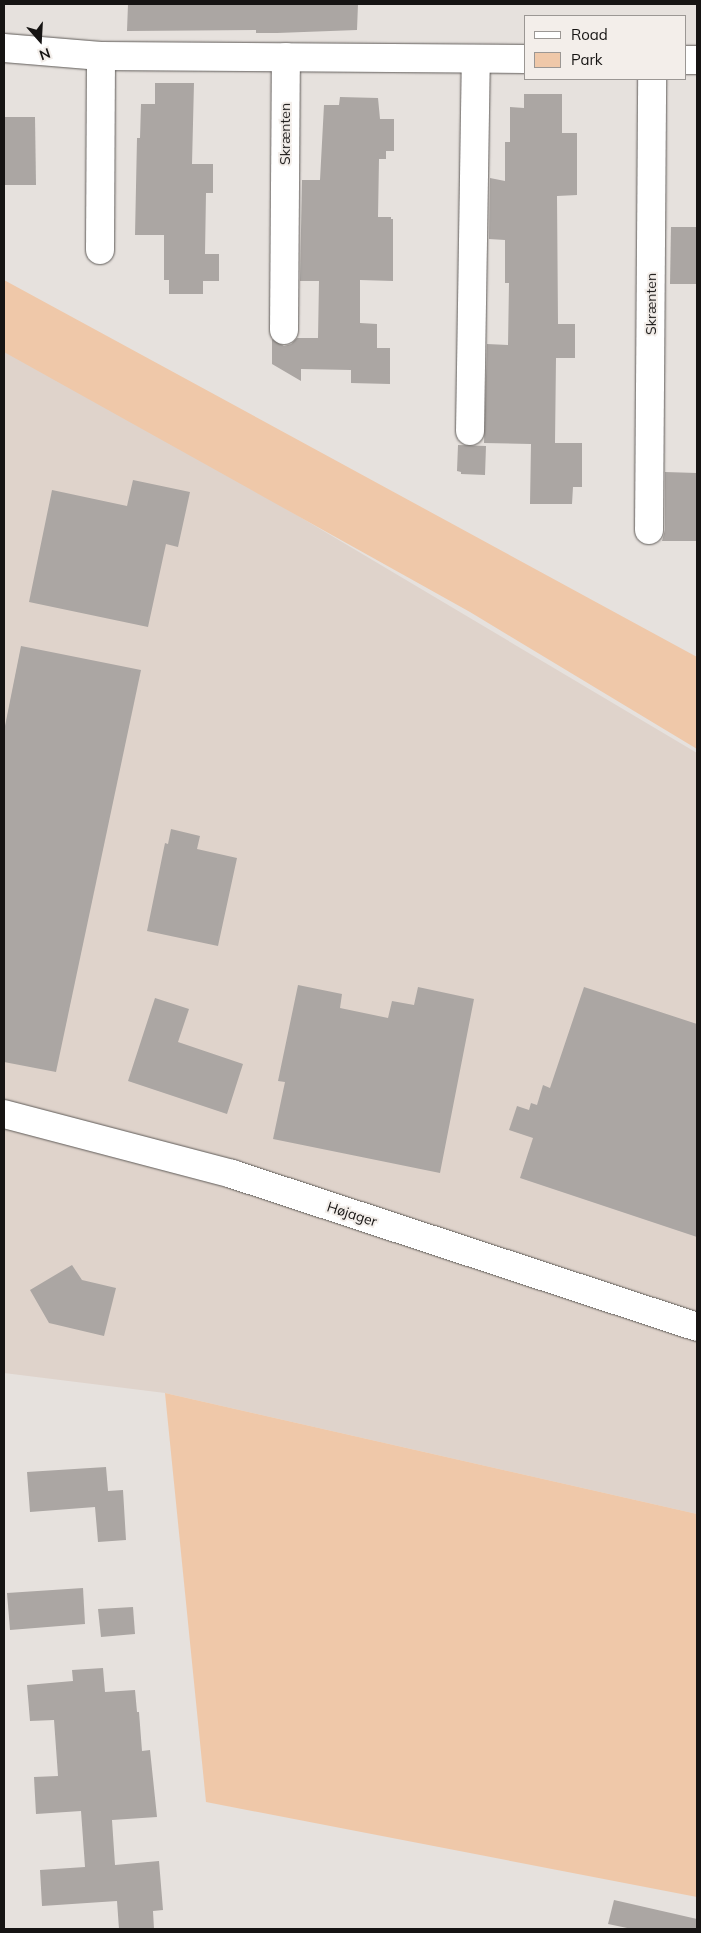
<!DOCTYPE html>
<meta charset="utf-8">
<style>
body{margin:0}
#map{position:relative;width:701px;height:1933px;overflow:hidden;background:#e6e1dd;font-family:Mulish,sans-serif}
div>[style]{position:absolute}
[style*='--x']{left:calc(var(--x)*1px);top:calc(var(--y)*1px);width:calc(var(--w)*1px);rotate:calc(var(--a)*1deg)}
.built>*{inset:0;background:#dfd3cb}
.green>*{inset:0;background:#efc8a9}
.building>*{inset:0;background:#aba6a3}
.roads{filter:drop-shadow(0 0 1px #5f5b58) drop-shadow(0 0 1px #5f5b58)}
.minor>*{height:28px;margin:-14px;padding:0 14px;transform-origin:14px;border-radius:14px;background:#fff}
span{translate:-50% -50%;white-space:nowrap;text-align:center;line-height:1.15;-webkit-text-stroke:4px #f3eeea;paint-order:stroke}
.street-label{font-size:14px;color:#161413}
.frame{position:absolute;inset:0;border:5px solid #161413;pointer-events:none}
.legend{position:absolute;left:524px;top:15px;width:162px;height:65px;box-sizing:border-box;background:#f3eeea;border:1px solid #9b9794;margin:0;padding:6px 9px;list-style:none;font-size:15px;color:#161413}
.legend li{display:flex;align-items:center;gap:10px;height:25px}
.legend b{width:25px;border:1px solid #9b9794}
.north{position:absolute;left:15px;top:15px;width:50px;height:50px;-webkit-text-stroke:4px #f3eeea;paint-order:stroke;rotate:161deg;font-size:14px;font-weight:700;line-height:20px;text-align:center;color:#161413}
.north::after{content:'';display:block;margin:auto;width:18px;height:22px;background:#161413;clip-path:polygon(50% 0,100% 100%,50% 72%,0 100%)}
</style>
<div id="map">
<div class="built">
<i style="clip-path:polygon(4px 341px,697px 753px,697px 1514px,165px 1393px,4px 1373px)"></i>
</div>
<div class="green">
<i style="clip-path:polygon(4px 280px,697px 657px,697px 749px,470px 612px,4px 352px)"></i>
<i style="clip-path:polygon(165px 1393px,697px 1514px,697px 1897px,206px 1802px)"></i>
</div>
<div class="building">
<i style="clip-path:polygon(128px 4px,358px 4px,357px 30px,277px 33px,256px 33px,256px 30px,127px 31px)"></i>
<i style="clip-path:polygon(155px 83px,194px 83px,192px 164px,213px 164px,213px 193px,206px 193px,205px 254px,219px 254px,219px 281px,203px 281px,203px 294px,169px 294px,169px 280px,164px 280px,164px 235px,135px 235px,137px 138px,140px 138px,141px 104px,155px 104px)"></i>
<i style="clip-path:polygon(524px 94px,562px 94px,562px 133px,577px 133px,577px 195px,557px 196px,558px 324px,575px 324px,575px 358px,556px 358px,555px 443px,582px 443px,582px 487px,573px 487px,572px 504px,530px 504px,531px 444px,484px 443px,487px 344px,508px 345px,509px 283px,505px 283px,505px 240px,489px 239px,490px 178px,505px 181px,505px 142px,510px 142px,510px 107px,524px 108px)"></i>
<i style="clip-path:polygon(340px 97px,378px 98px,380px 119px,394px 119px,394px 151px,386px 151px,386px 159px,379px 159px,378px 217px,391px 217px,391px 219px,393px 219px,393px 281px,360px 280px,360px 323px,377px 324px,377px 348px,390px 348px,390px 384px,351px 383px,351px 370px,301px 369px,301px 381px,272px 364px,272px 339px,284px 346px,291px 344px,297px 338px,318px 338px,319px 281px,300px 281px,302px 180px,320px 180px,324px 105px,339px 105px)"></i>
<i style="clip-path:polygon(4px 117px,35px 117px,36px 185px,4px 185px)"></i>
<i style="clip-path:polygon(671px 227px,697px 227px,697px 284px,670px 284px)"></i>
<i style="clip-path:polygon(458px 445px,486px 446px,485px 475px,461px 474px,461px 472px,457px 471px)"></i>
<i style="clip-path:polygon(665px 472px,697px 473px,697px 541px,662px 541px,665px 530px)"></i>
<i style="clip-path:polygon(133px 480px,190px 492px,178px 547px,166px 544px,148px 627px,29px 602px,52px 490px,127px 506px)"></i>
<i style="clip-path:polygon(21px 646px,141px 670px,56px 1072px,4px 1062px,4px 731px)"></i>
<i style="clip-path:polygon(171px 829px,200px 836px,197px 849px,237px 858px,218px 946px,147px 931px,165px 843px,168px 844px)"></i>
<i style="clip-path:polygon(298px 985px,342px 994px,340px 1008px,388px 1018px,392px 1001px,414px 1005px,418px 987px,474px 999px,440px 1173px,273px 1139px,285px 1082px,278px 1081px)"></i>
<i style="clip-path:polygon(584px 987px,697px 1024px,697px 1237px,520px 1178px,533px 1138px,509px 1130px,517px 1106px,529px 1110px,531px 1103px,537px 1105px,543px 1085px,550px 1088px)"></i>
<i style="clip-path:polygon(155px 998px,189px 1009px,178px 1042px,243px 1064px,227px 1114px,128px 1081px)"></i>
<i style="clip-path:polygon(72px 1265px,82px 1280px,116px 1288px,104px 1336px,49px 1323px,30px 1290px)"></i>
<i style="clip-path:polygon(106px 1467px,108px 1491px,123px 1490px,126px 1540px,98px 1542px,95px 1507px,30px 1512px,27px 1472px)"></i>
<i style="clip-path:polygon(83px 1588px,85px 1624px,10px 1630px,7px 1593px)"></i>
<i style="clip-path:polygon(133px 1607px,135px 1634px,101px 1637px,98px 1609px)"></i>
<i style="clip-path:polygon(103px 1668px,105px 1692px,135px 1690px,137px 1712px,139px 1712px,142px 1751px,150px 1750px,157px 1817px,112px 1820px,115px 1865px,159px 1861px,163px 1910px,153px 1911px,154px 1929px,119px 1929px,117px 1901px,42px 1906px,40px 1870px,85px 1867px,81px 1811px,36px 1814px,34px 1777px,58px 1776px,54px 1720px,30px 1721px,27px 1685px,73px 1681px,72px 1670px)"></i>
<i style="clip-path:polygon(614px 1900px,697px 1919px,697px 1929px,632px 1929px,608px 1924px)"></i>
</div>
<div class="roads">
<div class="minor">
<i style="--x:4;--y:48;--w:97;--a:4.7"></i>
<i style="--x:101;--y:56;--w:424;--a:0.4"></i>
<i style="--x:685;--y:60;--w:12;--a:0"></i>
<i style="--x:100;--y:250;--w:194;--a:-89.7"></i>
<i style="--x:284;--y:330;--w:273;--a:-89.6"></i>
<i style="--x:470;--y:431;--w:372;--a:-89.1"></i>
<i style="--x:649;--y:530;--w:451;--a:-89.6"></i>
<i style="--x:4;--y:1114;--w:236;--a:14.7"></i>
<i style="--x:232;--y:1174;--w:490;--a:18.2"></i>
</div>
</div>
<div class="street-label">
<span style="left:285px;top:134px;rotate:-90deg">Skrænten</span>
<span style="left:651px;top:304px;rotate:-90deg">Skrænten</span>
<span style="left:352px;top:1214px;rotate:18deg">Højager</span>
</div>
<div class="frame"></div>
<ul class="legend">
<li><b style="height:6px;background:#fff"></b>Road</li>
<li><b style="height:14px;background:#efc8a9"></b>Park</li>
</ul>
<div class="north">N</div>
</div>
